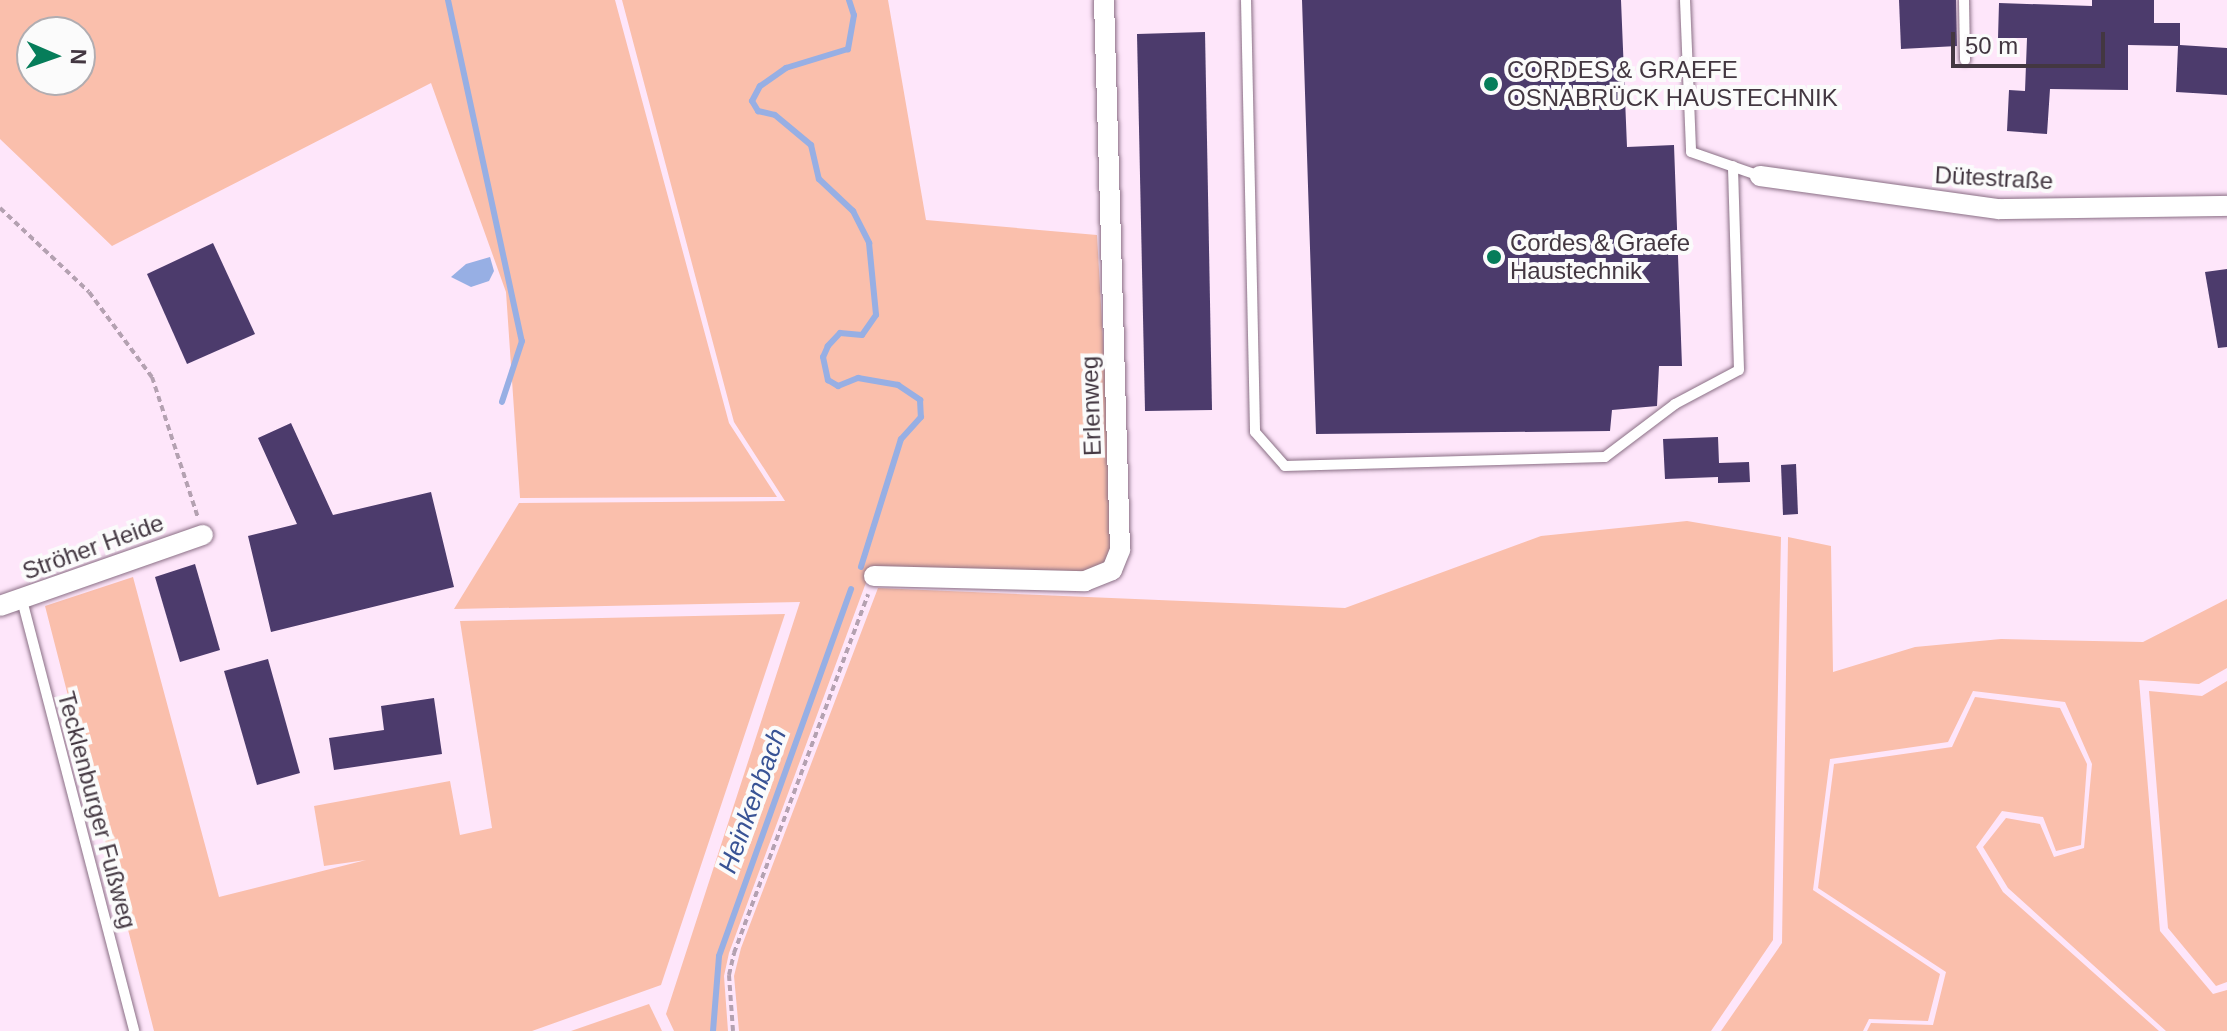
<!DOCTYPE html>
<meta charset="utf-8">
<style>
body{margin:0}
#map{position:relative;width:2227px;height:1031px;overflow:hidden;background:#fee6fa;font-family:Arial,sans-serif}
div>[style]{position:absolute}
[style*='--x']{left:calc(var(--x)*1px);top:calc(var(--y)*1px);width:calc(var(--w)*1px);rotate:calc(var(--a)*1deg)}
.green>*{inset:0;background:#fabfac}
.water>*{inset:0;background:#97afe4}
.stream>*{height:6px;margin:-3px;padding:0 3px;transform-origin:3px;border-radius:3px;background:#97afe4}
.building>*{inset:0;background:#4c3b6c}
.path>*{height:4px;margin-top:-2px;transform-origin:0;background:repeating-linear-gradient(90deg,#b4a1b1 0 6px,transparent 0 10px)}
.roads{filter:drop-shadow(0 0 2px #8a6f85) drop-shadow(0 0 2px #8a6f85)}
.service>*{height:10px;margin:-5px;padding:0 5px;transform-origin:5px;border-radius:5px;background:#fff}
.minor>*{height:20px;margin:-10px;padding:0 10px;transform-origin:10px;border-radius:10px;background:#fff}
.dots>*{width:22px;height:22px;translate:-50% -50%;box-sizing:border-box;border:4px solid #fbfbfb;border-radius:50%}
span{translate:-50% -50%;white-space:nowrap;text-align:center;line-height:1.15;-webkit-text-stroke:8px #fbfbfb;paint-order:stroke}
.poi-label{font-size:24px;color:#433741}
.left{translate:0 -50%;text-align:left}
.street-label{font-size:24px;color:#433741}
.water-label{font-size:26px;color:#395395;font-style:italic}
.north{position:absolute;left:16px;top:16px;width:80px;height:80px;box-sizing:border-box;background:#fbfbfb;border:2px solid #b1adb1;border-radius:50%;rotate:92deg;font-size:22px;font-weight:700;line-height:32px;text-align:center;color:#433741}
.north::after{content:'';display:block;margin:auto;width:28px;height:36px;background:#067d5a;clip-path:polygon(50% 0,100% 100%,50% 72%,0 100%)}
.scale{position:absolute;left:1951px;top:32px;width:154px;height:36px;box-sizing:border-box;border:4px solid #433741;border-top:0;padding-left:10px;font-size:24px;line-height:28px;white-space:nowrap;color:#433741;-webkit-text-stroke:6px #fbfbfb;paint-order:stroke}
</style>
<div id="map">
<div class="green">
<i style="clip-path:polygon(evenodd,0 0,615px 0,729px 423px,777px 497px,520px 498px,506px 292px,431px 83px,112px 246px,0 139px,0 0,32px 32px,80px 32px,80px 80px,32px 80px,32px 32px)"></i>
<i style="clip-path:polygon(622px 0,888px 0,926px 220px,1097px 235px,1115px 550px,1102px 566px,1082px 573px,871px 569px,729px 953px,724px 976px,728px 1031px,674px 1031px,666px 1014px,800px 602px,454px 609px,519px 503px,785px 501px,734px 422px)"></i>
<i style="clip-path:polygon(1687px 521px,1781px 537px,1773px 940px,1711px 1031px,739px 1031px,734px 976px,741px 948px,878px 588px,1345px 608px,1541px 536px)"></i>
<i style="clip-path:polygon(1788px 537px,1831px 546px,1833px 672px,1915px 647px,2001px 639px,2143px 642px,2227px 599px,2227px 668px,2199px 684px,2139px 680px,2160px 931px,2213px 994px,2227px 990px,2227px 1031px,2166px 1031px,2008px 888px,1983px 847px,2006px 818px,2040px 824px,2054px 857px,2084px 848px,2092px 764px,2065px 702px,1973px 691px,1948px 742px,1830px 759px,1813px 890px,1940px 974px,1928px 1021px,1869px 1019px,1863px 1031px,1721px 1031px,1782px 943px)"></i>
<i style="clip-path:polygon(133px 577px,219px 897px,366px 860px,324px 866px,314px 806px,450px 781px,460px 835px,492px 828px,460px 621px,785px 614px,661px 985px,532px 1031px,154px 1031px,45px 606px)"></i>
<i style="clip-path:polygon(2227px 681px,2227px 982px,2216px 986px,2168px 928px,2149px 691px,2202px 696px)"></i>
<i style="clip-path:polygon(1975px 697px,2060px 708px,2087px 764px,2081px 845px,2056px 851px,2043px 817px,2002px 811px,1976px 847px,2003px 892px,2159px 1031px,1867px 1031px,1871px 1023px,1933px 1025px,1946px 972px,1818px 888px,1834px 764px,1952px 747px)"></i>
<i style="clip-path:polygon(649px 1004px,662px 1031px,571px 1031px)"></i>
</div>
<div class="water">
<i style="clip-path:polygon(490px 257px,494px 271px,489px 281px,471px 287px,451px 277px,466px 264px)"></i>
</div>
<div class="stream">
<i style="--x:448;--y:0;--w:349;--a:77.8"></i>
<i style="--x:522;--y:341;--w:64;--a:108.2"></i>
<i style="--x:849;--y:0;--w:16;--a:72"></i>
<i style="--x:854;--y:15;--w:35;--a:100"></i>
<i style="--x:848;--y:49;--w:65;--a:163"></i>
<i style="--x:786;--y:68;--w:32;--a:145"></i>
<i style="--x:760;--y:86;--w:17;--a:118"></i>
<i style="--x:752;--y:101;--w:12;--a:59"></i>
<i style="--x:758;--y:111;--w:17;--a:13"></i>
<i style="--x:775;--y:115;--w:47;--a:39.8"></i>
<i style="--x:811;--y:145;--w:35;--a:77"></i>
<i style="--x:819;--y:179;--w:47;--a:43.3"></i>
<i style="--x:853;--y:211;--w:36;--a:63"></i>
<i style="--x:869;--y:243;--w:72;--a:84.4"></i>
<i style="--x:876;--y:315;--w:24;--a:125"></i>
<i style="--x:862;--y:335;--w:22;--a:-175"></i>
<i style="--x:840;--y:333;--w:18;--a:133"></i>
<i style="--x:828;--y:346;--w:12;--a:114"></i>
<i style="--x:823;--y:357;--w:24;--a:78"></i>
<i style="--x:828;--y:380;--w:12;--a:31"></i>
<i style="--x:838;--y:386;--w:22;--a:-22"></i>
<i style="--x:858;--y:378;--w:41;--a:9.9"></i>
<i style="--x:898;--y:385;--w:27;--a:34"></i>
<i style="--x:920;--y:400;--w:17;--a:87"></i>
<i style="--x:921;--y:417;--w:30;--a:132"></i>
<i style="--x:901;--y:439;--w:134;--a:107.4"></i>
<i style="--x:713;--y:1031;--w:75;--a:-85.4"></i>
<i style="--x:719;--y:956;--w:390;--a:-70.2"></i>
</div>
<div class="building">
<i style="clip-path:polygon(1302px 0,1621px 0,1627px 147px,1674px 145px,1682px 366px,1659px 366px,1657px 406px,1612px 410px,1610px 431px,1316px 434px)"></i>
<i style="clip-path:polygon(1899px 0,1956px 0,1957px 46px,1901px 49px)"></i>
<i style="clip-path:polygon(2092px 0,2154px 0,2154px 23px,2180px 23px,2180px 45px,2227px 48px,2227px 95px,2176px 92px,2178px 46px,2128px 45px,2128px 90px,2050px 89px,2047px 134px,2007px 131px,2009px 90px,2025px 91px,2027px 38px,1998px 38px,1999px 3px,2092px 6px)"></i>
<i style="clip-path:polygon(1205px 32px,1212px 410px,1145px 411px,1137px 34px)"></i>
<i style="clip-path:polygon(213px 243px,255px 334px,187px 364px,147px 274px)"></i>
<i style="clip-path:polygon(2227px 269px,2227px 347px,2218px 348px,2205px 272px)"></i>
<i style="clip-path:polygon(291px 423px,333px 515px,431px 492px,454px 587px,271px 632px,248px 536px,297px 524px,258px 438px)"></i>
<i style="clip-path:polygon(1718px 437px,1719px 463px,1749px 462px,1750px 482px,1718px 483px,1718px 477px,1665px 479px,1663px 439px)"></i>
<i style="clip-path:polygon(1796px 464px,1798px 514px,1783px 515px,1781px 465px)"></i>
<i style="clip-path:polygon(195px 564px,220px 650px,180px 662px,155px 577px)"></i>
<i style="clip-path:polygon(268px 659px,300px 773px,257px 785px,224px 671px)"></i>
<i style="clip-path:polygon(434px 698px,442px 754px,334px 770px,329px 738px,384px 730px,381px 706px)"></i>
</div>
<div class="path">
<i style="--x:0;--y:208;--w:122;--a:43.3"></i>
<i style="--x:89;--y:292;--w:106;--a:53.5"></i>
<i style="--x:152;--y:377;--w:148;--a:71.9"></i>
<i style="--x:733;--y:1031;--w:56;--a:-94.1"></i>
<i style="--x:729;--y:975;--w:23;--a:-77"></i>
<i style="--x:734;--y:953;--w:383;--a:-69.5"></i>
</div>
<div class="roads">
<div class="service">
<i style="--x:1246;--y:0;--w:432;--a:88.8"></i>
<i style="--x:1255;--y:432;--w:45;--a:48.6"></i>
<i style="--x:1285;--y:466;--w:320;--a:-1.6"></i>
<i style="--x:1605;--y:457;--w:88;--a:-37.1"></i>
<i style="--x:1675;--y:404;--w:72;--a:-28"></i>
<i style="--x:1739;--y:370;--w:204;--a:-91.7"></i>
<i style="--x:1685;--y:0;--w:152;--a:87.7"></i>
<i style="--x:1691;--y:152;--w:73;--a:19.2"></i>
<i style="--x:1964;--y:0;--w:60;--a:89"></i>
<i style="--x:22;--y:600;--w:445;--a:75.4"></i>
</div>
<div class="minor">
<i style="--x:1760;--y:176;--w:241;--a:7.9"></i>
<i style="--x:1999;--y:209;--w:228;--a:-0.8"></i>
<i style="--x:874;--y:576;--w:211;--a:1.4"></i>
<i style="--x:1085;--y:581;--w:29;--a:-22"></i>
<i style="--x:1112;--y:570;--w:22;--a:-68"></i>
<i style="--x:1120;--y:550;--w:550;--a:-91.67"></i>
<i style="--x:0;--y:606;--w:215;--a:-19.3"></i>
</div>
</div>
<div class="dots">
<i style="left:1491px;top:84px;background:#067d5a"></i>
<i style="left:1494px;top:257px;background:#067d5a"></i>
</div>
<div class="poi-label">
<span class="left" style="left:1507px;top:84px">CORDES &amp; GRAEFE<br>OSNABRÜCK HAUSTECHNIK</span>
<span class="left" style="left:1510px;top:257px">Cordes &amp; Graefe<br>Haustechnik</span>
</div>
<div class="street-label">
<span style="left:1994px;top:178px;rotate:3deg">Dütestraße</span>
<span style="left:1091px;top:406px;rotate:-92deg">Erlenweg</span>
<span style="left:93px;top:547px;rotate:-20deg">Ströher Heide</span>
<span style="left:97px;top:810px;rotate:75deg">Tecklenburger Fußweg</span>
</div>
<div class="water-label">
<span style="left:753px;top:801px;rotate:-70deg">Heinkenbach</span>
</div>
<div class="north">N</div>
<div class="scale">50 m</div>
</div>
